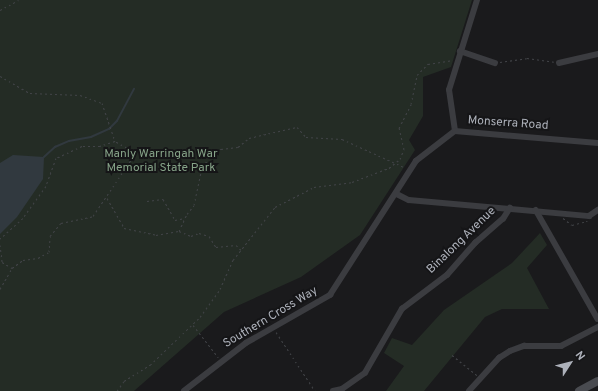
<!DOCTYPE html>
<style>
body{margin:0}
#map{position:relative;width:598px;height:391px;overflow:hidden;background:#1a1a1c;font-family:Overpass,sans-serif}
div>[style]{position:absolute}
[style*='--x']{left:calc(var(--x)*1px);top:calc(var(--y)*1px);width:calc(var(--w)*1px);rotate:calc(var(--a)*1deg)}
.green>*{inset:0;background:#242c25}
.water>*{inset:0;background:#31393f}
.stream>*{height:1.5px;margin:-0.75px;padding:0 0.75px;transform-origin:0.75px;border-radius:0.75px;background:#31393f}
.path>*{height:1px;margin-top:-0.5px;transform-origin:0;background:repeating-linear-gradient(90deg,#414347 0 2px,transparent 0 5px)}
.street>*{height:5.5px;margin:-2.75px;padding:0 2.75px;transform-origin:2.75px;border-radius:2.75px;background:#3b3c40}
.secondary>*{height:8px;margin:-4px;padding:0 4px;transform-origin:4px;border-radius:4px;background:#494b50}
span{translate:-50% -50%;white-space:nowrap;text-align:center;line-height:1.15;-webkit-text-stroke:4px #151517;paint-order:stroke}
.street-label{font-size:12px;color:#adb1ba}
.park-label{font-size:12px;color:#86a388}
.north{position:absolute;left:550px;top:343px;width:40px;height:40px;-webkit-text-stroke:3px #151517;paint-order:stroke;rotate:54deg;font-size:11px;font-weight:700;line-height:16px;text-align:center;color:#adb1ba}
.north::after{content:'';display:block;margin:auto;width:14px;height:18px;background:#adb1ba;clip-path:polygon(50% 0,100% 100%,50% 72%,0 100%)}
</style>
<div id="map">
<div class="green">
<i style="clip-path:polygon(0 0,472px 0,451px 67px,423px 77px,423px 116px,409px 140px,415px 150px,360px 235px,301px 277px,224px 312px,134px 391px,0 391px)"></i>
<i style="clip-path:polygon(540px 233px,547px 245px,527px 268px,549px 309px,502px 309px,485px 317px,424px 391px,386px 391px,404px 366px,384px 353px,392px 338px,412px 345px,444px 310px,512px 263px)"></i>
</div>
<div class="water">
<i style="clip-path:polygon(13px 155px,44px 157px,43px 179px,17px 217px,0 234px,0 163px)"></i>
</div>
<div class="stream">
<i style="--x:44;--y:157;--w:15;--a:-42"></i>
<i style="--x:55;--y:147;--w:15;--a:-23"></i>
<i style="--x:69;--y:141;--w:22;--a:-10"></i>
<i style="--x:91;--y:137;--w:20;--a:-24"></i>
<i style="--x:109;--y:129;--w:11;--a:-45"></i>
<i style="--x:117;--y:121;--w:36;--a:-62"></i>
</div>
<div class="path">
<i style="--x:0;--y:10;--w:21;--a:-28"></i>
<i style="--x:500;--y:62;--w:27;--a:-8"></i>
<i style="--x:527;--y:58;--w:27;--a:8"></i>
<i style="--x:0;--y:76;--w:34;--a:30"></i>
<i style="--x:30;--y:93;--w:50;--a:2.3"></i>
<i style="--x:80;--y:95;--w:23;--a:20"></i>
<i style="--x:102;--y:103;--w:40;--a:71.1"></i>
<i style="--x:115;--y:141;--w:16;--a:162"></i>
<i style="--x:100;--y:146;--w:18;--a:180"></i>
<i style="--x:82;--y:146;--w:29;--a:155"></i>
<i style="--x:56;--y:158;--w:30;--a:110"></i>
<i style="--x:46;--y:186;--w:39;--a:126"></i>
<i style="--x:23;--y:218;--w:31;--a:138"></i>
<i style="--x:107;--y:198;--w:34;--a:60"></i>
<i style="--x:124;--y:228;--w:33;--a:12"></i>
<i style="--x:156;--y:235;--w:23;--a:-10"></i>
<i style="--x:179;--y:231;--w:13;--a:23"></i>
<i style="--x:191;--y:236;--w:9;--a:-21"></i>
<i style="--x:199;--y:233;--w:10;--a:17"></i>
<i style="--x:209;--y:236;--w:13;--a:58"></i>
<i style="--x:216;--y:247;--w:20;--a:-6"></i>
<i style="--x:236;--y:245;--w:7;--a:45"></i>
<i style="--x:147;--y:201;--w:16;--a:-7"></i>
<i style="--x:163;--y:199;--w:24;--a:60"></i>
<i style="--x:175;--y:220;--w:10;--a:-11"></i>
<i style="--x:563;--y:218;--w:11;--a:38"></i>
<i style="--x:572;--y:225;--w:16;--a:-15"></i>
<i style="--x:179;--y:231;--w:19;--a:-65"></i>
<i style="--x:187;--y:214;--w:11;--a:-52"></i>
<i style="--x:194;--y:205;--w:34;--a:-78"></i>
<i style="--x:201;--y:172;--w:16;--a:-63"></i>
<i style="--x:208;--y:158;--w:16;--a:-35"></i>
<i style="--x:221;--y:149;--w:17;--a:-7"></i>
<i style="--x:238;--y:147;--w:14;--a:-39"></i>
<i style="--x:249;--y:138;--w:49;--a:-12.9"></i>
<i style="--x:297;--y:127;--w:13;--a:48"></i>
<i style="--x:306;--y:137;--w:36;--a:3"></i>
<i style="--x:342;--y:139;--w:70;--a:24.4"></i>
<i style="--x:0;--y:245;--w:17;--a:83"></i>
<i style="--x:2;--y:262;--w:12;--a:31"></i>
<i style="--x:0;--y:289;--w:24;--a:-60"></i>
<i style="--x:12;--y:268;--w:14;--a:-36"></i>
<i style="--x:23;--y:260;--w:15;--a:-8"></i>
<i style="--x:38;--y:258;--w:13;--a:-29"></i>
<i style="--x:49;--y:252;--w:16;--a:-86"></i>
<i style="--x:50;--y:236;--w:17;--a:-50"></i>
<i style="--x:61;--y:223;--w:33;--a:-12"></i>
<i style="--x:93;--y:216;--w:71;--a:-55.9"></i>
<i style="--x:133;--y:157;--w:7;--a:-106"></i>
<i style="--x:131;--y:150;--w:18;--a:-151"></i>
<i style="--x:193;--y:325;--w:41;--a:52"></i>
<i style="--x:276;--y:332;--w:71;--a:56.5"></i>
<i style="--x:452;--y:355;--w:32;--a:39"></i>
<i style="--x:117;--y:391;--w:12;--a:-55"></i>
<i style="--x:124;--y:381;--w:31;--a:-32"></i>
<i style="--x:150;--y:365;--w:69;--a:-43.8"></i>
<i style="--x:200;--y:317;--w:34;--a:-54"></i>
<i style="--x:220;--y:289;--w:32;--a:-66"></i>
<i style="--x:233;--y:260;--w:68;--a:-51.6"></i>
<i style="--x:275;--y:207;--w:44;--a:-27.1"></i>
<i style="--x:314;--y:187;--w:38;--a:-7"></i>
<i style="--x:352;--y:182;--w:40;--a:-21"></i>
<i style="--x:389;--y:168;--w:14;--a:-39"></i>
<i style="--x:400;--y:159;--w:11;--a:-68"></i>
<i style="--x:404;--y:149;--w:22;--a:-103"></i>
<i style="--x:399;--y:128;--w:27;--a:-63"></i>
<i style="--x:411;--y:104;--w:30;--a:-78"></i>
<i style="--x:417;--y:75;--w:16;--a:-45"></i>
<i style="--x:428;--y:64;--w:24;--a:-9"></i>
</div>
<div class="street">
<i style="--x:460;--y:51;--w:37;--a:19"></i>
<i style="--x:559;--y:63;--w:40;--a:-13"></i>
<i style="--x:455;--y:131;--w:41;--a:-98.3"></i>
<i style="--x:449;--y:90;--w:94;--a:-72.7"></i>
<i style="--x:397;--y:194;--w:13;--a:27"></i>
<i style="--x:409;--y:200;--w:181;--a:5.1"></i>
<i style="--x:589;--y:216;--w:11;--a:-34"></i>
<i style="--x:536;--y:210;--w:125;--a:60.4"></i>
<i style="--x:184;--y:391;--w:78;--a:-37.7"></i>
<i style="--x:246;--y:343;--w:97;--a:-29.7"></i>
<i style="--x:330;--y:295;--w:159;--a:-57.3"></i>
<i style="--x:416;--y:161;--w:49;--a:-37.6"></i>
<i style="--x:455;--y:131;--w:144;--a:4.8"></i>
<i style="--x:333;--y:391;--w:9;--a:-13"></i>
<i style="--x:342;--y:389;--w:28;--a:-35"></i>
<i style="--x:365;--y:373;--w:74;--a:-60"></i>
<i style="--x:402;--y:309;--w:56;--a:-37.1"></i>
<i style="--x:447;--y:275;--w:43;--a:-48.8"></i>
<i style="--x:475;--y:243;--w:37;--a:-41"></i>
<i style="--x:503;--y:219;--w:13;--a:-58"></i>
<i style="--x:469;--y:391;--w:45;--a:-47.7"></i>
<i style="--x:499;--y:358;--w:13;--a:-32"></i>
<i style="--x:510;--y:351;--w:15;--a:-20"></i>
<i style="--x:524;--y:346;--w:37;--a:0"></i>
<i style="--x:561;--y:346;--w:42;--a:-27.2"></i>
</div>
<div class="secondary">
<i style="--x:579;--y:391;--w:21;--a:-28"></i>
</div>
<div class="street-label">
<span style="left:508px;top:124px;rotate:4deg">Monserra Road</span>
<span style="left:462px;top:241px;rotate:-44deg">Binalong Avenue</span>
<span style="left:271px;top:318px;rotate:-31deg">Southern Cross Way</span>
</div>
<div class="park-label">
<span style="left:161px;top:162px">Manly Warringah War<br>Memorial State Park</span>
</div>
<div class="north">N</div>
</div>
